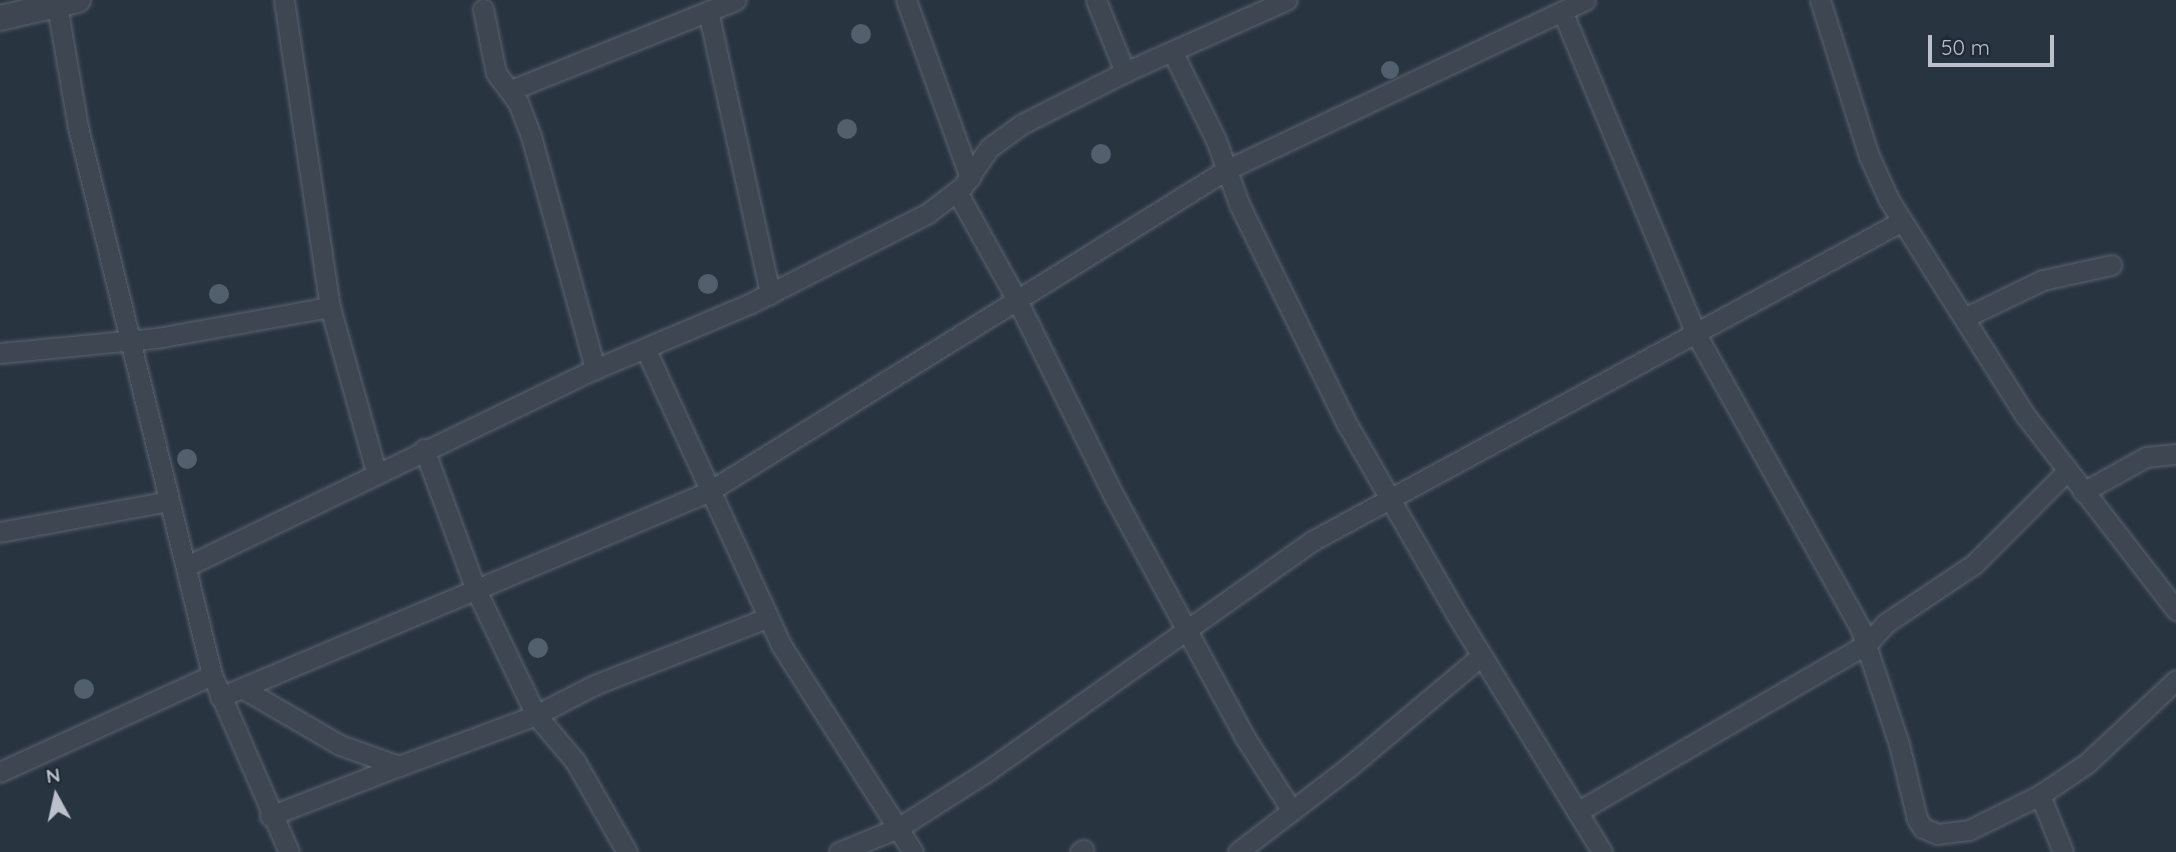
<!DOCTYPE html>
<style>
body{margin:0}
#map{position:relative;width:2176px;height:852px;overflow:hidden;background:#293441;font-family:Quicksand,sans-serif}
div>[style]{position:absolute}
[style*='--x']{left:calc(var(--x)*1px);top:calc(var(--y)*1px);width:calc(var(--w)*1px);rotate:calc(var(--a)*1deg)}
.building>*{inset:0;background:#525f6c}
.round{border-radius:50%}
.roads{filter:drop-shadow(0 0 2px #5b646e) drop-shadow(0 0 2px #5b646e)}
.minor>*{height:19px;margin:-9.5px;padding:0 9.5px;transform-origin:9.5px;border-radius:9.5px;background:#3d4651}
.tertiary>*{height:24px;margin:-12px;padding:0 12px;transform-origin:12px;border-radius:12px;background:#3d4651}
span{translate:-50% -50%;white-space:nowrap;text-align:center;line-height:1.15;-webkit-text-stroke:6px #212b36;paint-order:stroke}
.north{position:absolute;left:21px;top:761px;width:70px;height:70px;-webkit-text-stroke:5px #212b36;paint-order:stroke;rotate:352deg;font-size:19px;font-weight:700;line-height:28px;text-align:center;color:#bac1cb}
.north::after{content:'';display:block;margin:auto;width:24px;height:32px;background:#bac1cb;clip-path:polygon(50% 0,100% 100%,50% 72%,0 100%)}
.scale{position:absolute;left:1928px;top:35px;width:126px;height:32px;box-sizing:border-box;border:4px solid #bac1cb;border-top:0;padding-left:9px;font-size:21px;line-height:24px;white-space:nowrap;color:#bac1cb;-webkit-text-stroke:5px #212b36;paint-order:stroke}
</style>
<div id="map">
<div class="building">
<i class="round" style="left:851px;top:24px;width:20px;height:20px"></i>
<i class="round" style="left:1381px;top:61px;width:18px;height:18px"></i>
<i class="round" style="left:837px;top:119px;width:20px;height:20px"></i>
<i class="round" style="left:1091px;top:144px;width:20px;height:20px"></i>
<i class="round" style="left:698px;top:274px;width:20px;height:20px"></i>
<i class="round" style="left:209px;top:284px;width:20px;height:20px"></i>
<i class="round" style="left:177px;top:449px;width:20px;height:20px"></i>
<i class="round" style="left:528px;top:638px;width:20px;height:20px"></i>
<i class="round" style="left:74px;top:679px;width:20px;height:20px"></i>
</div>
<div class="roads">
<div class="minor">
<i style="--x:56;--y:0;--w:129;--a:80.2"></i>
<i style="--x:78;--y:127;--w:564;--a:76.26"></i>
<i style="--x:212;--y:675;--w:193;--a:66.5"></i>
<i style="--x:284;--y:0;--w:310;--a:81.5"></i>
<i style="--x:330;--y:307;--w:171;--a:74.4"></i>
<i style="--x:906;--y:0;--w:189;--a:70.2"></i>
<i style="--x:1096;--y:0;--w:78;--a:68.1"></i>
<i style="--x:1820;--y:0;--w:164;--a:72.6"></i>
<i style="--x:1869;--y:156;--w:48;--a:65.6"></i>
<i style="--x:1889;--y:200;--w:254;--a:57.7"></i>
<i style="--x:2025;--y:415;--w:247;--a:52.2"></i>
<i style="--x:483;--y:9;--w:65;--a:78.5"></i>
<i style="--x:496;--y:73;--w:36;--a:53"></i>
<i style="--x:518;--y:102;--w:36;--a:69"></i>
<i style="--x:531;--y:136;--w:242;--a:74.6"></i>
<i style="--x:708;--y:11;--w:290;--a:77.6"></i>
<i style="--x:1563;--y:13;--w:350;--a:67.5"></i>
<i style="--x:1697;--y:336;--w:337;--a:60.8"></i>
<i style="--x:1861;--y:630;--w:120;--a:71.6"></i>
<i style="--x:1899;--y:744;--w:77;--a:76.5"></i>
<i style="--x:1917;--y:819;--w:11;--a:56"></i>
<i style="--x:1923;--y:828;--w:15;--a:23"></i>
<i style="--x:1937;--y:834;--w:32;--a:-7"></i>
<i style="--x:1969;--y:830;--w:79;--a:-26.2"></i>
<i style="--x:2040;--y:795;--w:55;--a:-34"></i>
<i style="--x:2086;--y:764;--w:123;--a:-43"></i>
<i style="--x:1173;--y:53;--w:97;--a:63.7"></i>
<i style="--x:1216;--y:140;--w:68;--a:70.2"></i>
<i style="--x:1239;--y:204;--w:245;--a:63.9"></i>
<i style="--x:1347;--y:424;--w:217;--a:60.1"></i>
<i style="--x:1455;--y:612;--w:281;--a:58.5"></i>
<i style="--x:511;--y:90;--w:242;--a:-21.8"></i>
<i style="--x:957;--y:192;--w:121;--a:60.9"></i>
<i style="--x:1016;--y:298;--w:223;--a:63.7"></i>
<i style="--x:1115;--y:498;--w:271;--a:61.5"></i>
<i style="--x:1244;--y:736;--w:89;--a:57.4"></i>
<i style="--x:1966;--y:317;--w:85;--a:-25.7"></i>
<i style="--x:2043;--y:280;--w:70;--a:-12.4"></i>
<i style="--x:646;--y:350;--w:324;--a:65.4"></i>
<i style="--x:781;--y:645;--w:246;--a:57.5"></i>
<i style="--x:0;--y:353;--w:158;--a:-5.5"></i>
<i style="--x:157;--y:338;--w:176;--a:-10.2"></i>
<i style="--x:424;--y:449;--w:150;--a:69.8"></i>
<i style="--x:476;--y:590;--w:139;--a:64.4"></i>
<i style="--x:536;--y:715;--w:60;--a:49.7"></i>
<i style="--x:575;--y:761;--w:105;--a:60.3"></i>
<i style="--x:2083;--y:492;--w:72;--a:-29.1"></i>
<i style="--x:2146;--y:457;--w:30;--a:-6"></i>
<i style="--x:0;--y:532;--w:172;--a:-10.4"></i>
<i style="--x:187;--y:566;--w:453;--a:-25.8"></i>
<i style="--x:595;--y:369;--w:167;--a:-22.9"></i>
<i style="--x:749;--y:304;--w:201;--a:-26.9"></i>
<i style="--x:928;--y:213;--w:44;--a:-37.6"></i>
<i style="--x:963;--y:186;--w:46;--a:-55.6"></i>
<i style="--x:989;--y:148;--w:41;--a:-36"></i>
<i style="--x:1022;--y:124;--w:115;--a:-26.8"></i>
<i style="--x:1125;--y:72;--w:177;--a:-24"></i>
<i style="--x:242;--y:688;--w:113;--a:30.2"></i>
<i style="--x:340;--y:745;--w:63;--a:19.6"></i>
<i style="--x:399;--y:766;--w:146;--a:-20.4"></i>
<i style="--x:536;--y:715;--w:65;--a:-27.3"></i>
<i style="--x:594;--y:685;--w:186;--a:-21.2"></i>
<i style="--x:220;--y:697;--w:529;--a:-22.79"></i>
<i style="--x:708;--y:492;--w:610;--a:-31.87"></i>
<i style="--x:1226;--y:170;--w:397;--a:-25.3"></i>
<i style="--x:0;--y:772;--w:233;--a:-24.6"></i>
<i style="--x:2040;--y:795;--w:61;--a:68"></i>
<i style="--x:1577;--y:812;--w:335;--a:-30.1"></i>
<i style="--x:1867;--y:644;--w:28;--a:-48"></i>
<i style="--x:1886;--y:623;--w:106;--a:-33.8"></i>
<i style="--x:1974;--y:564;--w:130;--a:-45"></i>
<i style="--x:270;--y:816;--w:138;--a:-21.2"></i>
<i style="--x:839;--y:852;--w:64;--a:-22.1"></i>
<i style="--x:898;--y:828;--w:104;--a:-32.5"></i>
<i style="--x:986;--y:772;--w:400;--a:-35.3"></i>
<i style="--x:1312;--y:541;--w:671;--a:-28.47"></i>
<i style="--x:1080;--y:852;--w:4;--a:-34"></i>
<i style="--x:1238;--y:852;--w:141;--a:-37.5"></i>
<i style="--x:1350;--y:766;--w:171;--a:-40"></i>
</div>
<div class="tertiary">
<i style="--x:0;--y:18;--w:80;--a:-13"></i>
</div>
</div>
<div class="north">N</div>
<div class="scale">50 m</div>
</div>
